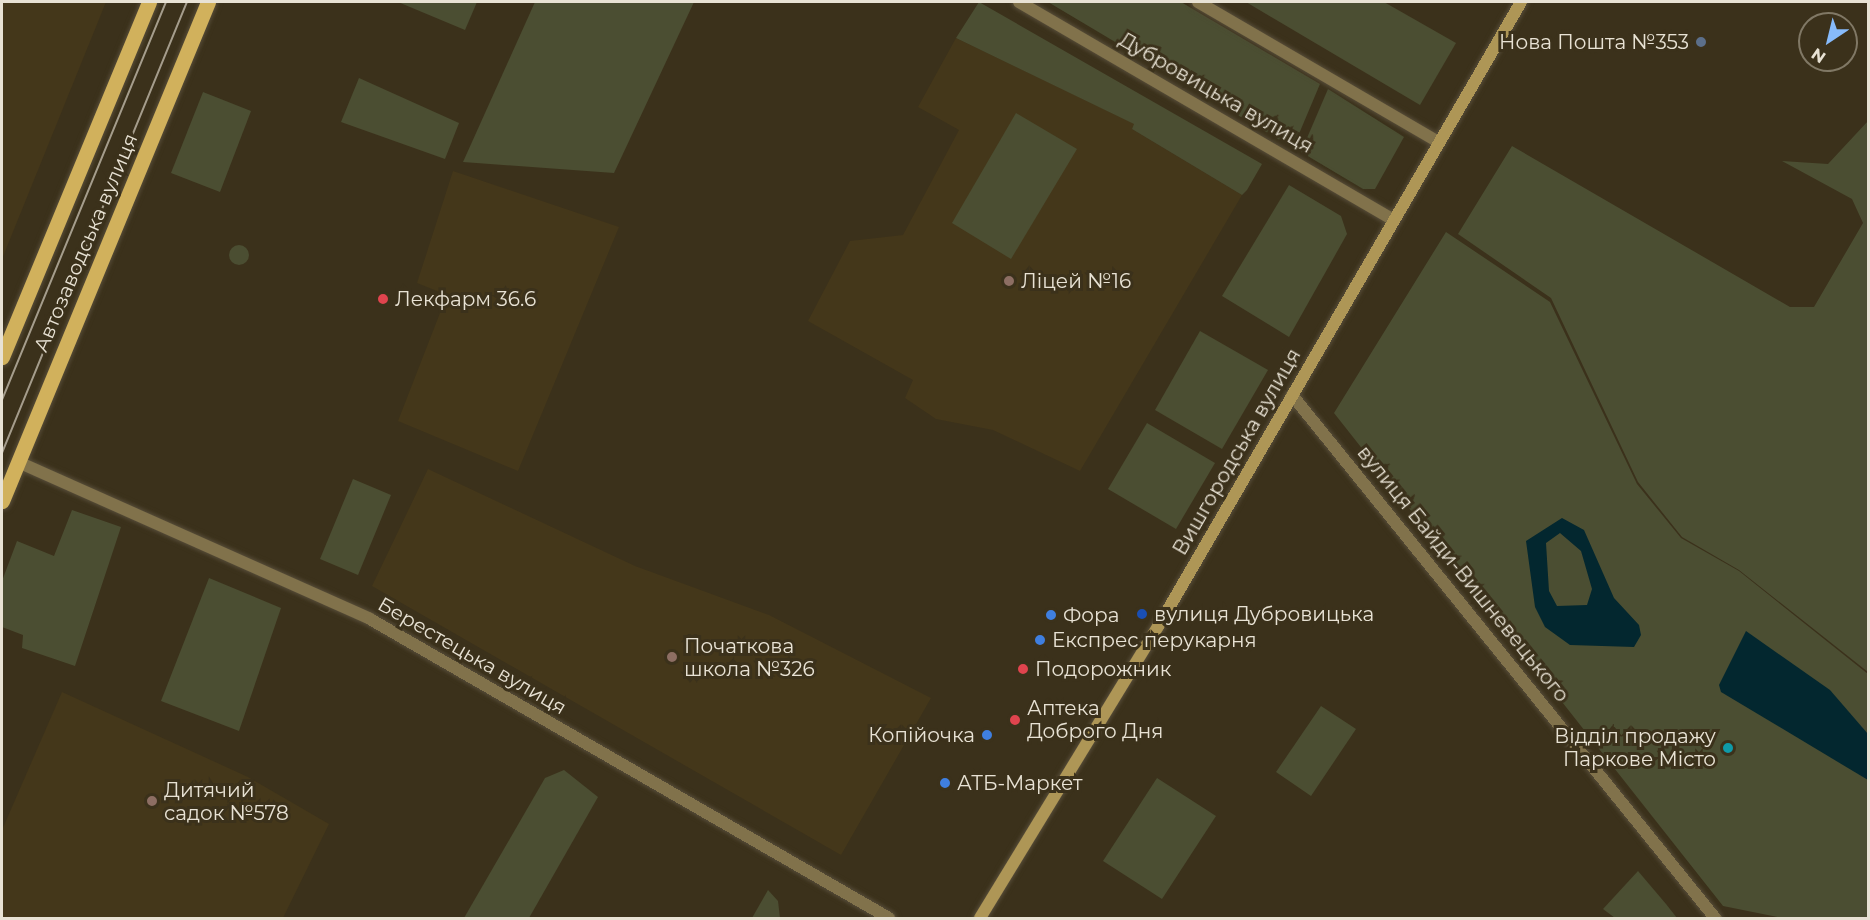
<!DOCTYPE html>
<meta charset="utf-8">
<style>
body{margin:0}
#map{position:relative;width:1870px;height:920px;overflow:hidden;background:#3b311b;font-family:Montserrat,sans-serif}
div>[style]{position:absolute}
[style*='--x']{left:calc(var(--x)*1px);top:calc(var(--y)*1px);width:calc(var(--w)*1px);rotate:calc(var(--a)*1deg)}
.built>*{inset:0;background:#44371a}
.green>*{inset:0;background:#4b4e32}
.round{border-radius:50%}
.water>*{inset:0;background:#03272f}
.roads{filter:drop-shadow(0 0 2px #574d39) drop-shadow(0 0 2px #574d39)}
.street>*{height:12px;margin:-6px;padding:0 6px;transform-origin:6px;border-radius:6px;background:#81724b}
.secondary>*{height:12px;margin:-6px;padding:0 6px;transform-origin:6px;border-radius:6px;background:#ae9656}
.primary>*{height:15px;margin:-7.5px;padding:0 7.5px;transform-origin:7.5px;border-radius:7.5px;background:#d1b15c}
.tram>*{height:1.5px;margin:-0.75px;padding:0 0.75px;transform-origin:0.75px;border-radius:0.75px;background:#a59d8c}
.dots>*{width:16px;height:16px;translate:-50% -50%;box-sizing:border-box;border:3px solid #3b311b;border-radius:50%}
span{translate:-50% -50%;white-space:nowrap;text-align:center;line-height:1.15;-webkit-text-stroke:6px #3b311b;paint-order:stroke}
.poi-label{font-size:20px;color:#e8e2d4}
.right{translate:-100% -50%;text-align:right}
.left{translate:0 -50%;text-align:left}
.street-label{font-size:20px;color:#e8e2d4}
.frame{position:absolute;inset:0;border:3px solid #e8e2d4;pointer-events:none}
.north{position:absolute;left:1798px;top:12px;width:60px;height:60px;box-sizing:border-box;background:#3b311b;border:2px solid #807865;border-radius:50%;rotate:215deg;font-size:16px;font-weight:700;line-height:24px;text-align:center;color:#e8e2d4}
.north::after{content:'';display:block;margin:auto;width:21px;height:27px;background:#87bbfb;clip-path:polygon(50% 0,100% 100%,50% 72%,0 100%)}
</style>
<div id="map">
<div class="built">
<i style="clip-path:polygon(2px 2px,106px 2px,2px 259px)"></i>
<i style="clip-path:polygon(956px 38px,1135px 124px,1132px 129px,1242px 195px,1080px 471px,993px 430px,936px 419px,905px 398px,913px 380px,808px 321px,850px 241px,903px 235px,959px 130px,918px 107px)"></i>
<i style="clip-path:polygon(453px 171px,619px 227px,518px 471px,398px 421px,447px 295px,417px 283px)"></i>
<i style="clip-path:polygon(428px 469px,635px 566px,769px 615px,931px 698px,841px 855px,372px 586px)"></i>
<i style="clip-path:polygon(62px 692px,248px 777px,329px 824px,283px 918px,2px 918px,2px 830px)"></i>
</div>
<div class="green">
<i style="clip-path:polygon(398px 2px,477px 2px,465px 30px)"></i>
<i style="clip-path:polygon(535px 2px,694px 2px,614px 173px,463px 162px)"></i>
<i style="clip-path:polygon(979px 2px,1262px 164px,1247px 190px,1242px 195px,1132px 129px,1134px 124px,956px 38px)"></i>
<i style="clip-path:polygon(1048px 2px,1181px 2px,1320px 84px,1293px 148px)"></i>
<i style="clip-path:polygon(1246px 2px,1384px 2px,1456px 43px,1420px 105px)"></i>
<i style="clip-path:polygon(359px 78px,459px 123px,445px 159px,341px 122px)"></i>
<i style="clip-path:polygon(1328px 89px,1404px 137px,1375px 189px,1363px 189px,1301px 152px)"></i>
<i style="clip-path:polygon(203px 92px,251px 111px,220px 192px,171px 173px)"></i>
<i style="clip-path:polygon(1016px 113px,1077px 149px,1011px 259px,952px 223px)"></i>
<i style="clip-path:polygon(1868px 121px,1868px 672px,1739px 570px,1682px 537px,1638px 482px,1551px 298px,1458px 234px,1512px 146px,1790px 307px,1814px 307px,1863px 223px,1852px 199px,1782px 161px,1828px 164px)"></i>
<i style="clip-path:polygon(1289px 185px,1341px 216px,1347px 234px,1289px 337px,1222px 296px)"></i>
<i style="clip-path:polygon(1446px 232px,1550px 302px,1637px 484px,1681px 538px,1739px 571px,1868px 674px,1868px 918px,1783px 918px,1723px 906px,1334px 413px)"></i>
<i class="round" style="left:229px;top:245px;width:20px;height:20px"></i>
<i style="clip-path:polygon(1200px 331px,1268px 370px,1222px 449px,1155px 410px)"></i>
<i style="clip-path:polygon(1147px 423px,1215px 463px,1176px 529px,1108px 489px)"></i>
<i style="clip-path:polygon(353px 479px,391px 495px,358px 575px,320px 559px)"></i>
<i style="clip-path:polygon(72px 510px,121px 527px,75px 666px,22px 648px,23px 635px,2px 627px,2px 581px,17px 541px,54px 556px)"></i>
<i style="clip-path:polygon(209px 578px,281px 608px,239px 731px,161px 701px)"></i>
<i style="clip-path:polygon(1321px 706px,1356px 729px,1311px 796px,1276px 772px)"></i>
<i style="clip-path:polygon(564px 770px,598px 797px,529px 918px,464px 918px,545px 778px)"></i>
<i style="clip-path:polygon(1157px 778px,1216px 816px,1162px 899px,1103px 861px)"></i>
<i style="clip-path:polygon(1638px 871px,1666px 904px,1677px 918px,1615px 918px,1603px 909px)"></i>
<i style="clip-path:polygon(768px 890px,778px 901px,780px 918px,752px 918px)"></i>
</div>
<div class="water">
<i style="clip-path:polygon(evenodd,1562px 518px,1584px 530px,1614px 598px,1639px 625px,1641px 635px,1634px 647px,1570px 645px,1545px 627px,1535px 607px,1526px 541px,1562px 518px,1560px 533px,1581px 551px,1592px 589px,1587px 605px,1557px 606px,1549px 591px,1546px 543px,1560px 533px)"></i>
<i style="clip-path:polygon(1746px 631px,1830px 690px,1868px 734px,1868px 780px,1721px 692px,1719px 685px)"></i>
</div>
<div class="roads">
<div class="street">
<i style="--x:1019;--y:2;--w:433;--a:30.2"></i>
<i style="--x:1198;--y:2;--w:279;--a:30.2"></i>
<i style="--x:1292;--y:395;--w:673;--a:51.03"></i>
<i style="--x:18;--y:462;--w:385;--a:24"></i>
<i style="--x:370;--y:619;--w:599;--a:29.95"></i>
</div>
<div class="secondary">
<i style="--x:980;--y:918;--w:343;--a:-58.6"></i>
<i style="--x:1159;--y:625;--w:721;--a:-59.84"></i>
</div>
<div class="primary">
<i style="--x:2;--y:357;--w:384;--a:-67.5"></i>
<i style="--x:2;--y:501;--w:540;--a:-67.57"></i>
</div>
</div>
<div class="tram">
<i style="--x:2;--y:400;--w:430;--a:-67.6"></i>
<i style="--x:2;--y:453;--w:487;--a:-67.7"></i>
</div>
<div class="dots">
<i style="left:1701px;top:42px;background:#5c6f8a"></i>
<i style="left:1009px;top:281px;background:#8d6e63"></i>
<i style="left:383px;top:299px;background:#e0444e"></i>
<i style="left:1142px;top:614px;background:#1a4fb4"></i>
<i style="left:1051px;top:615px;background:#3f7fe0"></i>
<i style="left:1040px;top:640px;background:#3f7fe0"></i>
<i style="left:672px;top:657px;background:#8d6e63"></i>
<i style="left:1023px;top:669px;background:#e0444e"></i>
<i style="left:1015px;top:720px;background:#e0444e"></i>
<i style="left:987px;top:735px;background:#3f7fe0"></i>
<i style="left:1728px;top:748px;background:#0f9aa8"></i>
<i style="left:945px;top:783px;background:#3f7fe0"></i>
<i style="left:152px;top:801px;background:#8d6e63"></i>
</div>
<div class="poi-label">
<span class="right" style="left:1689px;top:42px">Нова Пошта №353</span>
<span class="left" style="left:1021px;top:281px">Ліцей №16</span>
<span class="left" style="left:395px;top:299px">Лекфарм 36.6</span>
<span class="left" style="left:1154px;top:614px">вулиця Дубровицька</span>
<span class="left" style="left:1063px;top:615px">Фора</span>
<span class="left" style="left:1052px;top:640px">Експрес перукарня</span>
<span class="left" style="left:684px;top:658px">Початкова<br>школа №326</span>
<span class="left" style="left:1035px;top:669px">Подорожник</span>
<span class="left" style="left:1027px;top:720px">Аптека<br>Доброго Дня</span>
<span class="right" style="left:975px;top:735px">Копійочка</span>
<span class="right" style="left:1716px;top:748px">Відділ продажу<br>Паркове Місто</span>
<span class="left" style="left:957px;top:783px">АТБ-Маркет</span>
<span class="left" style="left:164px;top:802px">Дитячий<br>садок №578</span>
</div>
<div class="street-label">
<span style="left:1216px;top:93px;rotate:30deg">Дубровицька вулиця</span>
<span style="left:86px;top:243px;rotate:-67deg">Автозаводська вулиця</span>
<span style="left:1237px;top:452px;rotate:-60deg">Вишгородська вулиця</span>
<span style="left:1463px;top:574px;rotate:51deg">вулиця Байди-Вишневецького</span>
<span style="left:472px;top:656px;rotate:30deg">Берестецька вулиця</span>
</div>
<div class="frame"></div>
<div class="north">N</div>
</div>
